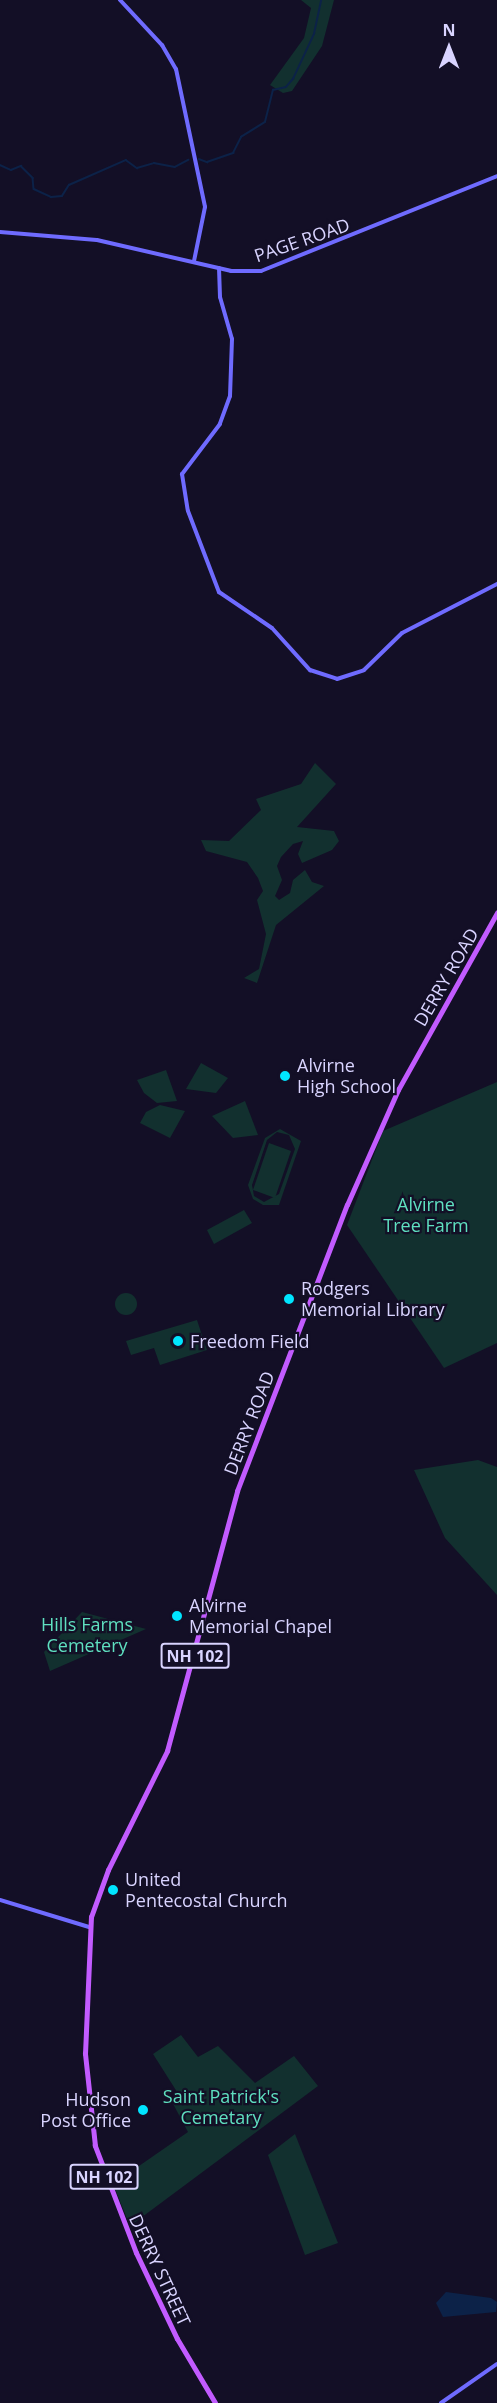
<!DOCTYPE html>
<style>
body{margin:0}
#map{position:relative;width:497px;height:2403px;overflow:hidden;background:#130f26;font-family:"Open Sans",sans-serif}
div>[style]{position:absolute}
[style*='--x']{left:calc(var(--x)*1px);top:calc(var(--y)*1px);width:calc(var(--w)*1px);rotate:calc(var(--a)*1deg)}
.green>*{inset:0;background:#12302f}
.round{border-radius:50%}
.water>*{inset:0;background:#0c2248}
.stream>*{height:1.5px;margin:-0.75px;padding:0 0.75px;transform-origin:0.75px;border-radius:0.75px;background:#0c2248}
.secondary>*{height:4px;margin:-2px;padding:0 2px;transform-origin:2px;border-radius:2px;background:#6f6bff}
.primary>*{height:4.5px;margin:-2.25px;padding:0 2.25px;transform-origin:2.25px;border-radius:2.25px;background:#c25bff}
.dots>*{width:16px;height:16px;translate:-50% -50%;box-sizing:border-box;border:3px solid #130f26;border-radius:50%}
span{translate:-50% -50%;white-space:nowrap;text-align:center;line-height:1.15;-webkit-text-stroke:4.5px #130f26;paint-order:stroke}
.shield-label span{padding:2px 4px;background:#130f26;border:2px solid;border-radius:4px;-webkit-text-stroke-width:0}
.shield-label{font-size:16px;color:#d9d4ff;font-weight:700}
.street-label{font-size:18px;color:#d9d4ff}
.poi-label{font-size:18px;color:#d9d4ff}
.left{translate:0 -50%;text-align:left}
.right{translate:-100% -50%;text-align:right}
.park-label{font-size:18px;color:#5fe0c0}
.north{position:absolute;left:419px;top:18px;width:60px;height:60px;-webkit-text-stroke:4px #130f26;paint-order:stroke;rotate:0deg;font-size:16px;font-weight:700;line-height:24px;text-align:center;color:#d9d4ff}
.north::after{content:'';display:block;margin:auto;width:21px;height:27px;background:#d9d4ff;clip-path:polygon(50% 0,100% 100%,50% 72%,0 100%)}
</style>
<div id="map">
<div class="green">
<i style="clip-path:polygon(301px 0,334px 0,322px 46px,292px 91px,283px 93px,270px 85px,304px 38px,311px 8px)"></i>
<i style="clip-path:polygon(315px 763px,336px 784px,297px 827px,334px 831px,339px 841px,332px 850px,302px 863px,298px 854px,303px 841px,293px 844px,281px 857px,277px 866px,282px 880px,275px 896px,279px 900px,290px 893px,293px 880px,305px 870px,312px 882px,324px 886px,276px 925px,257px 983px,244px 978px,259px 969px,266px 934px,257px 900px,263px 891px,258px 878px,247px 862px,206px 851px,201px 840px,229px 841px,261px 810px,256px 799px,301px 784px)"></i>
<i style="clip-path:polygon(201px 1063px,228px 1078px,216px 1093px,186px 1089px)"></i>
<i style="clip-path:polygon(166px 1070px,177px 1101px,157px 1103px,144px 1093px,137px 1080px)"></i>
<i style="clip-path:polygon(497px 1082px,497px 1343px,444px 1368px,347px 1225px,383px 1131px)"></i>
<i style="clip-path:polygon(245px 1101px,258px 1135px,233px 1138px,212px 1116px)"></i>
<i style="clip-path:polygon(160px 1105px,185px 1111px,170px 1138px,140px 1123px,146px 1112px)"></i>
<i style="clip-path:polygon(evenodd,280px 1129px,301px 1141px,279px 1205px,263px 1205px,253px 1199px,248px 1185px,265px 1138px,280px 1129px,277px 1132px,289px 1135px,295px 1149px,279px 1194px,264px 1202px,254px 1196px,252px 1185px,267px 1140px,277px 1132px)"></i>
<i style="clip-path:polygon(269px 1143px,291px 1151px,275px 1198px,253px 1190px)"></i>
<i style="clip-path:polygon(244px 1210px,252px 1223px,214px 1244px,207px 1230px)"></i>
<i class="round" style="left:115px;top:1293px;width:22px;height:22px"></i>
<i style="clip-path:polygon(197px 1320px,207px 1350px,160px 1365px,154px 1348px,131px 1355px,126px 1341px)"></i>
<i style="clip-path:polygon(478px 1460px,497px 1467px,497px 1595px,445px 1538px,414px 1470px)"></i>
<i style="clip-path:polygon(82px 1612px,146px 1629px,50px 1671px,44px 1652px)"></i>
<i style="clip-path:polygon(181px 2035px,198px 2057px,218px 2046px,255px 2083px,294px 2056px,318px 2086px,130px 2226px,113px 2184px,188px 2132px,171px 2100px,179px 2095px,153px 2054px)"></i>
<i style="clip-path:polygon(295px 2134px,338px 2243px,305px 2255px,268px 2155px)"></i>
</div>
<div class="water">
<i style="clip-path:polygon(446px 2292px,491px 2298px,497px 2302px,496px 2312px,443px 2317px,436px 2303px)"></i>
</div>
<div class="stream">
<i style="--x:199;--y:159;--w:9;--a:21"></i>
<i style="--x:207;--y:162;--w:28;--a:-19"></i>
<i style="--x:233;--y:153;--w:18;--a:-63"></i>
<i style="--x:241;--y:137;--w:28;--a:-32"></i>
<i style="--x:265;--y:122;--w:33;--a:-76"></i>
<i style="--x:273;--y:90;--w:13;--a:-13"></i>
<i style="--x:286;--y:87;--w:11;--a:-49"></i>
<i style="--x:293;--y:79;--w:50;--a:-65"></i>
<i style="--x:314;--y:34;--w:35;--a:-78"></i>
<i style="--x:0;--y:165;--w:12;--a:24"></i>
<i style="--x:11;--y:170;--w:11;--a:-22"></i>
<i style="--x:21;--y:166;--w:17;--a:45"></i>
<i style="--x:33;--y:178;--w:11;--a:85"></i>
<i style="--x:34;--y:189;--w:19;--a:25"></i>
<i style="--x:51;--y:197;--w:11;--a:-5"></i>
<i style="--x:62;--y:196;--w:13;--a:-58"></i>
<i style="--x:69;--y:185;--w:62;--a:-23.7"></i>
<i style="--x:126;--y:160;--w:14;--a:36"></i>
<i style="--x:137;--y:168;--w:18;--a:-16"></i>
<i style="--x:154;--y:163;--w:21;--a:11"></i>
<i style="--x:175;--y:167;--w:15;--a:-28"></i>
</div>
<div class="secondary">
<i style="--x:120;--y:0;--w:62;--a:47"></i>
<i style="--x:162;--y:45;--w:28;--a:60"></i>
<i style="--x:176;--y:69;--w:141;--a:78.1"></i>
<i style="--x:205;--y:207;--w:55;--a:101.5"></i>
<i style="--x:0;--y:232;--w:97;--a:4.7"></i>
<i style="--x:97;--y:240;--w:138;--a:13"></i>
<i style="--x:231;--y:271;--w:30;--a:0"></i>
<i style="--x:261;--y:271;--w:254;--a:-21.9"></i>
<i style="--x:219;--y:268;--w:29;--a:88"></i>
<i style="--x:220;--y:297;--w:44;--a:74.1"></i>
<i style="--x:232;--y:339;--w:57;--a:92"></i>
<i style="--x:230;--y:396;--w:30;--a:110"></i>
<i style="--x:220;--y:424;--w:63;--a:127.2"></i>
<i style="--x:182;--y:474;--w:37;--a:81"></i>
<i style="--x:188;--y:511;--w:87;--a:69.1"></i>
<i style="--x:219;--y:592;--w:64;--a:34.2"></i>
<i style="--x:272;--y:628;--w:57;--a:47.9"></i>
<i style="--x:310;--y:670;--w:28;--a:18"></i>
<i style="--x:337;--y:679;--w:28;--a:-18"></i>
<i style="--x:364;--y:670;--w:53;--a:-44.2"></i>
<i style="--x:402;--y:633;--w:107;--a:-27.3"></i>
<i style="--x:0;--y:1900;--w:93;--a:16.9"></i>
<i style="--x:441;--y:2403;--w:68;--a:-34.9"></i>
</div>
<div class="primary">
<i style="--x:215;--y:2403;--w:74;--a:-120.7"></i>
<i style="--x:177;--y:2339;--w:95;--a:-115.5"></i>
<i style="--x:136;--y:2253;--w:115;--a:-111"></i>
<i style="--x:95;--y:2146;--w:93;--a:-96.2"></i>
<i style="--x:85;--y:2054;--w:137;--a:-87.5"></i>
<i style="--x:91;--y:1917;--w:50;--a:-70.1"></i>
<i style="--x:108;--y:1870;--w:133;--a:-63.6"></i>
<i style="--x:167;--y:1751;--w:269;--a:-74.9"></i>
<i style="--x:237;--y:1491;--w:306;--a:-69"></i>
<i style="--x:347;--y:1205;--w:126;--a:-66.1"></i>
<i style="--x:398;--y:1090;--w:203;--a:-60.8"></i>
</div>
<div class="dots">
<i style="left:285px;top:1076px;background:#00e5ff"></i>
<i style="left:289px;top:1299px;background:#00e5ff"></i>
<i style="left:178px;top:1341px;background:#00e5ff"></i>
<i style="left:177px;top:1616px;background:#00e5ff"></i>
<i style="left:113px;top:1890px;background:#00e5ff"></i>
<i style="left:143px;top:2110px;background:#00e5ff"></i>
</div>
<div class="shield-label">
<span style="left:195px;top:1656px">NH 102</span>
<span style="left:104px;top:2177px">NH 102</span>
</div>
<div class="street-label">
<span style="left:302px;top:240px;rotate:-19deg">PAGE ROAD</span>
<span style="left:446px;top:977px;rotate:-60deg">DERRY ROAD</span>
<span style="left:249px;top:1423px;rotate:-69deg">DERRY ROAD</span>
<span style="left:160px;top:2270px;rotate:65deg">DERRY STREET</span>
</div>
<div class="poi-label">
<span class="left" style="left:297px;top:1076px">Alvirne<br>High School</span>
<span class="left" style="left:301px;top:1299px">Rodgers<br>Memorial Library</span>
<span class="left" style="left:190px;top:1341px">Freedom Field</span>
<span class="left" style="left:189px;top:1616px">Alvirne<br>Memorial Chapel</span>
<span class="left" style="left:125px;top:1890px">United<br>Pentecostal Church</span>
<span class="right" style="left:131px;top:2110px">Hudson<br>Post Office</span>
</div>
<div class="park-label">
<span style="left:426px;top:1215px">Alvirne<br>Tree Farm</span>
<span style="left:87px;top:1635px">Hills Farms<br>Cemetery</span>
<span style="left:221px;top:2107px">Saint Patrick's<br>Cemetary</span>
</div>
<div class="north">N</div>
</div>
